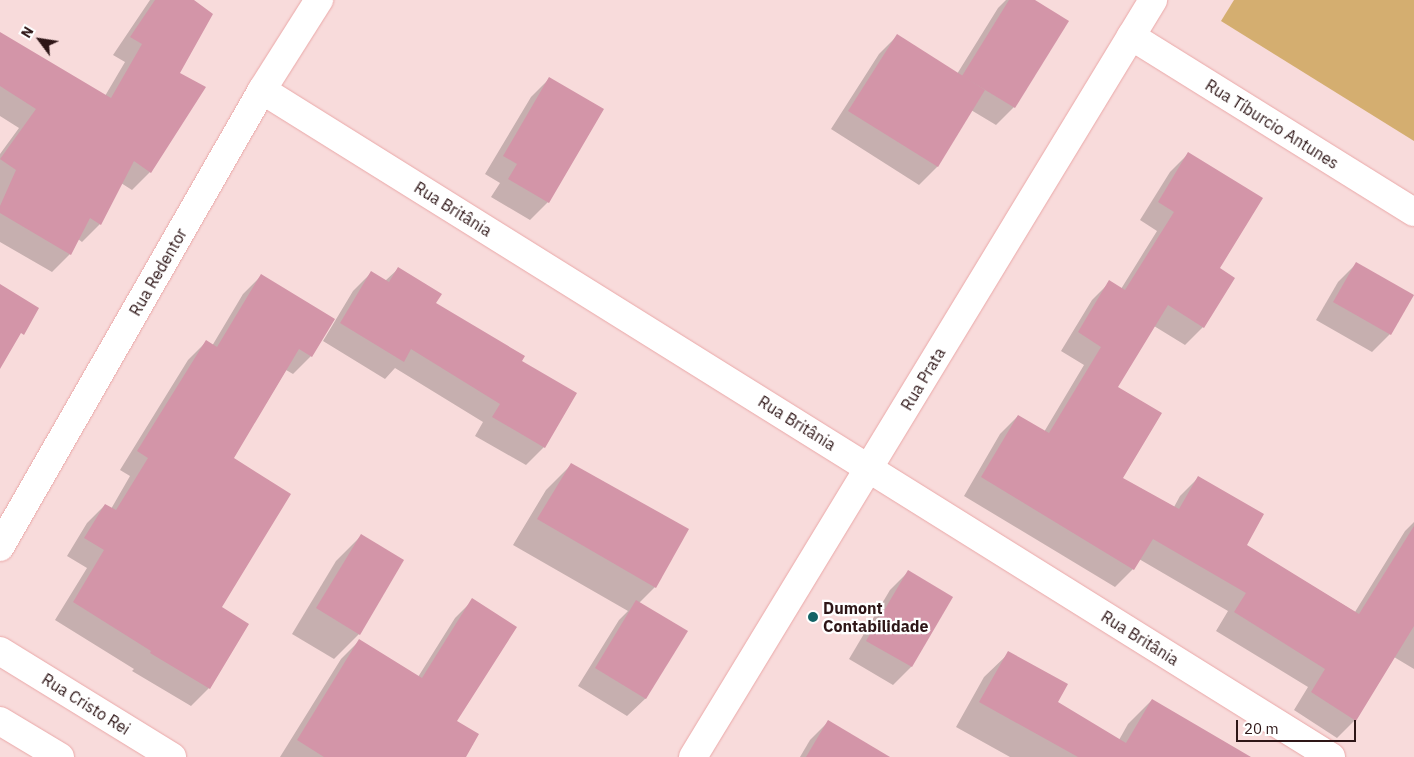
<!DOCTYPE html>
<meta charset="utf-8">
<style>
body{margin:0}
#map{position:relative;width:1414px;height:757px;overflow:hidden;background:#f8dbdb;font-family:"IBM Plex Sans",sans-serif}
div>[style]{position:absolute}
[style*='--x']{left:calc(var(--x)*1px);top:calc(var(--y)*1px);width:calc(var(--w)*1px);rotate:calc(var(--a)*1deg)}
.green>*{inset:0;background:#d4ae70}
.shadow>*{inset:0;background:#0003}
.building>*{inset:0;background:#d395a8}
.roads{filter:drop-shadow(0 0 1px #eaa8a8) drop-shadow(0 0 1px #eaa8a8)}
.minor>*{height:28px;margin:-14px;padding:0 14px;transform-origin:14px;border-radius:14px;background:#fff}
.dots>*{width:14px;height:14px;translate:-50% -50%;box-sizing:border-box;border:2px solid #fff;border-radius:50%}
span{translate:-50% -50%;white-space:nowrap;text-align:center;line-height:1.15;-webkit-text-stroke:4.5px #fff;paint-order:stroke}
.street-label{font-size:16px;color:#2e1617}
.poi-label{font-size:16px;color:#2e1617;font-weight:700}
.left{translate:0 -50%;text-align:left}
.north{position:absolute;left:15px;top:15px;width:50px;height:50px;-webkit-text-stroke:4px #fff;paint-order:stroke;rotate:301deg;font-size:14px;font-weight:700;line-height:20px;text-align:center;color:#2e1617}
.north::after{content:'';display:block;margin:auto;width:18px;height:22px;background:#2e1617;clip-path:polygon(50% 0,100% 100%,50% 72%,0 100%)}
.scale{position:absolute;left:1236px;top:720px;width:120px;height:22px;box-sizing:border-box;border:2px solid #2e1617;border-top:0;padding-left:6px;font-size:15px;line-height:18px;white-space:nowrap;color:#2e1617;-webkit-text-stroke:4px #fff;paint-order:stroke}
</style>
<div id="map">
<div class="green">
<i style="clip-path:polygon(1234px 0,1414px 0,1414px 141px,1221px 21px)"></i>
</div>
<div class="shadow">
<i style="clip-path:polygon(150px 0,192px 0,179px 73px,150px 172px,132px 190px,121px 183px,100px 224px,82px 242px,78px 239px,70px 254px,52px 272px,0 242px,0 154px,19px 128px,0 116px,0 34px,105px 96px,125px 62px,113px 55px)"></i>
<i style="clip-path:polygon(1006px 0,1033px 0,1067px 21px,1014px 107px,996px 125px,971px 110px,937px 167px,919px 185px,831px 129px,879px 54px,897px 36px,957px 74px,998px 8px)"></i>
<i style="clip-path:polygon(549px 79px,548px 202px,530px 220px,491px 197px,500px 183px,485px 174px,531px 97px)"></i>
<i style="clip-path:polygon(1188px 154px,1218px 269px,1203px 327px,1185px 345px,1154px 326px,1116px 387px,1121px 478px,1174px 507px,1180px 496px,1198px 478px,1245px 545px,1355px 612px,1405px 531px,1414px 522px,1414px 669px,1394px 657px,1355px 720px,1337px 738px,1294px 710px,1308px 687px,1216px 631px,1228px 611px,1139px 559px,1133px 569px,1115px 587px,964px 496px,1000px 434px,1018px 416px,1044px 432px,1084px 365px,1061px 351px,1092px 300px,1110px 282px,1121px 289px,1157px 231px,1140px 220px,1170px 172px)"></i>
<i style="clip-path:polygon(1356px 264px,1390px 334px,1372px 352px,1316px 320px,1338px 282px)"></i>
<i style="clip-path:polygon(398px 269px,435px 304px,520px 361px,544px 447px,526px 465px,475px 436px,483px 422px,395px 368px,385px 379px,323px 341px,353px 291px,371px 273px,385px 281px)"></i>
<i style="clip-path:polygon(261px 276px,333px 319px,311px 356px,293px 374px,286px 370px,232px 459px,220px 608px,248px 624px,209px 688px,191px 706px,132px 671px,134px 669px,55px 620px,87px 568px,67px 556px,87px 523px,105px 505px,111px 509px,130px 476px,120px 470px,188px 360px,206px 342px,212px 346px,243px 294px)"></i>
<i style="clip-path:polygon(571px 465px,655px 587px,639px 603px,646px 698px,627px 716px,578px 686px,619px 620px,628px 611px,513px 545px,546px 490px)"></i>
<i style="clip-path:polygon(361px 536px,359px 634px,334px 659px,292px 634px,336px 561px)"></i>
<i style="clip-path:polygon(908px 572px,951px 597px,911px 667px,893px 685px,849px 659px,890px 590px)"></i>
<i style="clip-path:polygon(473px 600px,455px 722px,464px 757px,280px 757px,341px 659px,359px 641px,418px 677px,455px 618px)"></i>
<i style="clip-path:polygon(1009px 653px,1056px 703px,1119px 740px,1128px 724px,1152px 700px,1224px 757px,1010px 757px,956px 727px,984px 677px)"></i>
<i style="clip-path:polygon(828px 722px,887px 757px,800px 757px,810px 740px)"></i>
</div>
<div class="building">
<i style="clip-path:polygon(155px 0,194px 0,213px 14px,180px 73px,206px 87px,151px 173px,134px 161px,101px 225px,90px 218px,71px 255px,0 213px,0 206px,16px 170px,0 159px,36px 109px,0 86px,0 32px,111px 98px,142px 44px,130px 37px)"></i>
<i style="clip-path:polygon(1009px 0,1035px 0,1069px 21px,1015px 108px,962px 76px)"></i>
<i style="clip-path:polygon(897px 34px,985px 90px,938px 167px,848px 111px)"></i>
<i style="clip-path:polygon(549px 77px,604px 109px,549px 203px,508px 179px,517px 164px,503px 156px)"></i>
<i style="clip-path:polygon(1188px 152px,1263px 198px,1220px 268px,1235px 278px,1204px 328px,1168px 305px,1118px 387px,1162px 413px,1123px 478px,1179px 509px,1198px 476px,1264px 514px,1247px 545px,1359px 614px,1414px 526px,1414px 626px,1356px 721px,1311px 692px,1325px 669px,1234px 612px,1246px 593px,1153px 539px,1134px 570px,981px 477px,1018px 415px,1049px 433px,1101px 347px,1078px 332px,1109px 280px,1125px 290px,1174px 212px,1158px 202px)"></i>
<i style="clip-path:polygon(1356px 262px,1414px 295px,1391px 335px,1333px 302px)"></i>
<i style="clip-path:polygon(398px 267px,442px 294px,436px 303px,525px 356px,522px 361px,577px 393px,545px 448px,492px 417px,500px 404px,411px 349px,404px 362px,340px 323px,371px 271px,389px 282px)"></i>
<i style="clip-path:polygon(261px 274px,335px 319px,312px 357px,299px 349px,234px 458px,291px 494px,222px 607px,249px 624px,210px 689px,150px 653px,151px 651px,73px 602px,104px 550px,84px 538px,105px 504px,116px 510px,148px 458px,137px 451px,206px 340px,217px 347px)"></i>
<i style="clip-path:polygon(0 284px,39px 308px,24px 335px,21px 333px,0 369px)"></i>
<i style="clip-path:polygon(571px 463px,689px 529px,656px 588px,537px 519px)"></i>
<i style="clip-path:polygon(361px 534px,404px 560px,360px 635px,316px 608px)"></i>
<i style="clip-path:polygon(908px 570px,953px 597px,912px 667px,866px 641px)"></i>
<i style="clip-path:polygon(472px 598px,517px 627px,457px 721px,479px 734px,466px 757px,324px 757px,297px 740px,359px 639px,422px 678px)"></i>
<i style="clip-path:polygon(636px 600px,688px 631px,646px 699px,595px 668px)"></i>
<i style="clip-path:polygon(1008px 651px,1068px 684px,1058px 702px,1126px 743px,1152px 699px,1251px 757px,1078px 757px,979px 702px)"></i>
<i style="clip-path:polygon(828px 720px,890px 757px,806px 757px)"></i>
</div>
<div class="roads">
<div class="minor">
<i style="--x:1131;--y:36;--w:333;--a:31.9"></i>
<i style="--x:262;--y:90;--w:1260;--a:31.96"></i>
<i style="--x:0;--y:547;--w:527;--a:-60.17"></i>
<i style="--x:262;--y:90;--w:107;--a:-57.7"></i>
<i style="--x:0;--y:651;--w:202;--a:31.6"></i>
<i style="--x:0;--y:721;--w:70;--a:31"></i>
<i style="--x:693;--y:757;--w:886;--a:-58.71"></i>
</div>
</div>
<div class="dots">
<i style="left:813px;top:617px;background:#136366"></i>
</div>
<div class="street-label">
<span style="left:1272px;top:124px;rotate:32deg">Rua Tíburcio Antunes</span>
<span style="left:453px;top:209px;rotate:32deg">Rua Britânia</span>
<span style="left:158px;top:272px;rotate:-60deg">Rua Redentor</span>
<span style="left:923px;top:379px;rotate:-59deg">Rua Prata</span>
<span style="left:797px;top:423px;rotate:32deg">Rua Britânia</span>
<span style="left:1140px;top:638px;rotate:32deg">Rua Britânia</span>
<span style="left:86px;top:704px;rotate:32deg">Rua Cristo Rei</span>
</div>
<div class="poi-label">
<span class="left" style="left:823px;top:617px">Dumont<br>Contabilidade</span>
</div>
<div class="north">N</div>
<div class="scale">20 m</div>
</div>
